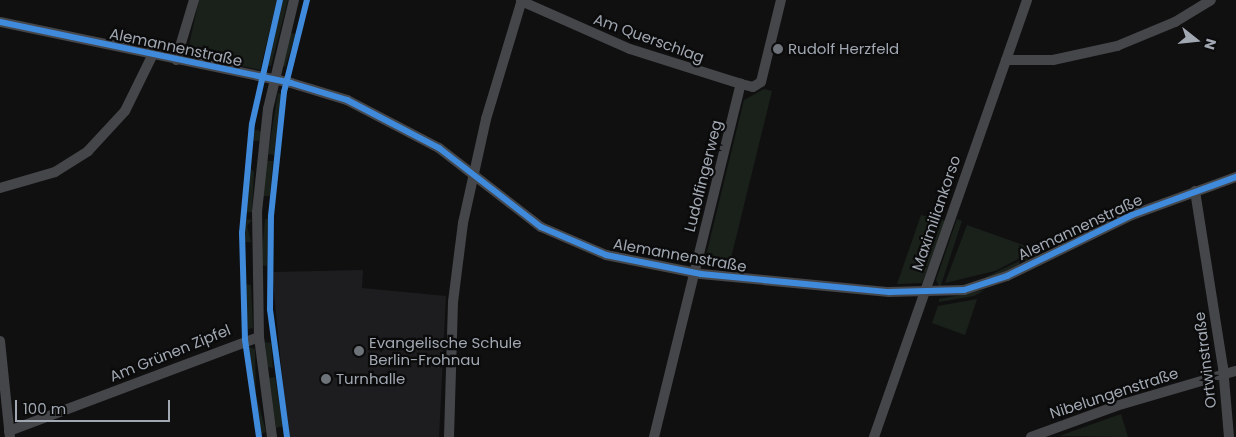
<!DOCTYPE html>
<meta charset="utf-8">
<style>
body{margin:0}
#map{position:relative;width:1236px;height:437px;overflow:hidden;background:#101011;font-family:Poppins,sans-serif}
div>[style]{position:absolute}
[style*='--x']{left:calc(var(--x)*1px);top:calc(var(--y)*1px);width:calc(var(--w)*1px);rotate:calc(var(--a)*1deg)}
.built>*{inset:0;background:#1d1d1f}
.green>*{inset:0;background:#1a211b}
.round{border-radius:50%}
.minor>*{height:10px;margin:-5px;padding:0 5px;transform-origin:5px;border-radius:5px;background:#454649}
.cycleway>*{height:6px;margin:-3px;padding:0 3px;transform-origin:3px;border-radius:3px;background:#408adc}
.dots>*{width:14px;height:14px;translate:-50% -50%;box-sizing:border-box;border:2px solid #0b0b0c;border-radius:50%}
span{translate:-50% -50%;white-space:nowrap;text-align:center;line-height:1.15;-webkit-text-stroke:4.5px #0b0b0c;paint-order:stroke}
.street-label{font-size:15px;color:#a1a8b2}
.poi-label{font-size:15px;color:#a1a8b2}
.left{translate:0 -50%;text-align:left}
.north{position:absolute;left:1171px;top:15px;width:50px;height:50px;-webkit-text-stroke:4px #0b0b0c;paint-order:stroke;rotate:106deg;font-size:14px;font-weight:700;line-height:20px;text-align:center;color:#a1a8b2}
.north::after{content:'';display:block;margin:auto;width:18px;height:22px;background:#a1a8b2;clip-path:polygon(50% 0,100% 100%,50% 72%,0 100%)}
.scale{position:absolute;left:15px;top:400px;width:155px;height:22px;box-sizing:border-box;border:2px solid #a1a8b2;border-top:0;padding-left:6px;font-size:15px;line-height:18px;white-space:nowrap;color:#a1a8b2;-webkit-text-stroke:4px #0b0b0c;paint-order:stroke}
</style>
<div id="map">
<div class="built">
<i style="clip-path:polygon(363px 270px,362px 288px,446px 296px,439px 437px,288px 437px,272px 272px)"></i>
</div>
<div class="green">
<i style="clip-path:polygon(199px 0,277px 0,260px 70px,187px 54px)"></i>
<i style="clip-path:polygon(281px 0,288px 0,271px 66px,266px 66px)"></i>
<i style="clip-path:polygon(290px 33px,296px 34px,285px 67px,283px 66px)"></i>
<i style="clip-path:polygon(764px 89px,772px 91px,730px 262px,705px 260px,744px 100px)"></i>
<i style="clip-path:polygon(278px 93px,282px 94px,274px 155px,268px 154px)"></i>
<i class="round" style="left:250.5px;top:129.5px;width:11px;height:11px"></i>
<i style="clip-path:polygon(267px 161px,273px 161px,270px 196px,263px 196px)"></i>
<i style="clip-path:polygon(249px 167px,254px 172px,252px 212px,245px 213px)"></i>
<i style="clip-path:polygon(921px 215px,946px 221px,922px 283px,897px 284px)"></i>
<i style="clip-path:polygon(245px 219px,252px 220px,247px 226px,251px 242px,244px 242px)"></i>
<i style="clip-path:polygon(265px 219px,268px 219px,267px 266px,261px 265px)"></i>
<i style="clip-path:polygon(957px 219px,962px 221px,940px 288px,936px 280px)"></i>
<i style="clip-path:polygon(967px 225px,1034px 249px,1035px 250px,995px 271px,945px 283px)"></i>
<i style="clip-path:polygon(1036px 253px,1037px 256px,996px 276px,944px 286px,984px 278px)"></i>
<i style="clip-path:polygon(245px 284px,251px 285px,253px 328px,248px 329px)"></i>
<i style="clip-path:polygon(985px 290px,974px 296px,939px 302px,939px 299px)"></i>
<i style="clip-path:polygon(977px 299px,965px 335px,932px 323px,938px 306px)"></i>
<i style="clip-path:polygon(265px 342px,271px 343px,273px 368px,267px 367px)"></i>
<i style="clip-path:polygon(249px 347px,255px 349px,256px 394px,266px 432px,261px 434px)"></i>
<i style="clip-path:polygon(275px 377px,283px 426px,276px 428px,269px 378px)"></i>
<i style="clip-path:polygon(1121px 414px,1128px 437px,1059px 436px)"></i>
</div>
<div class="minor">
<i style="--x:521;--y:1;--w:119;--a:23.8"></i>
<i style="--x:630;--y:49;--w:116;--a:17.5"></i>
<i style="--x:0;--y:22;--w:297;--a:11.8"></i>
<i style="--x:291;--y:83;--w:59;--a:16.9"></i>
<i style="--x:347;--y:100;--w:104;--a:27.6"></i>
<i style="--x:439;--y:148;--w:129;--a:37.8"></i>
<i style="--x:541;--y:227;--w:71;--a:23.3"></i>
<i style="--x:606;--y:255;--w:97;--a:11.3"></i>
<i style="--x:701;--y:274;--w:189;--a:5.5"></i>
<i style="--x:889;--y:292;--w:75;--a:-1.5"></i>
<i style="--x:964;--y:290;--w:45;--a:-18"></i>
<i style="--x:1007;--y:276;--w:139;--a:-26"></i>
<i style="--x:1132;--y:215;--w:111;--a:-20.1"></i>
<i style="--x:176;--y:60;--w:63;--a:-73.3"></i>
<i style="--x:1006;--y:60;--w:47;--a:0"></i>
<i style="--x:1053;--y:60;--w:66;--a:-12.3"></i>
<i style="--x:1117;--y:46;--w:63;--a:-22.5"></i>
<i style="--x:1175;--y:22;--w:42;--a:-31.4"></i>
<i style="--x:0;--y:188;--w:57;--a:-16.2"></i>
<i style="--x:55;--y:172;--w:39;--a:-32"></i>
<i style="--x:88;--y:151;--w:54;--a:-47.2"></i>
<i style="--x:125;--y:111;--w:64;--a:-63.8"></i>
<i style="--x:1195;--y:191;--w:178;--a:81"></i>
<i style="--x:1223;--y:367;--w:70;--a:85.1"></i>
<i style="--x:0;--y:341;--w:97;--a:84.1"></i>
<i style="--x:9;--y:431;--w:267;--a:-20.6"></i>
<i style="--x:272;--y:437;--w:101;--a:-97.4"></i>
<i style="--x:259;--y:337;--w:125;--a:-90.9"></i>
<i style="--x:257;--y:212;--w:104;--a:-83.9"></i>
<i style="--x:268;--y:109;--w:112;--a:-76.6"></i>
<i style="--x:449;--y:437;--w:135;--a:-88.3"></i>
<i style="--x:453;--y:302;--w:80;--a:-82.8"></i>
<i style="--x:463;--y:223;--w:107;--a:-77.5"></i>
<i style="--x:486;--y:119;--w:124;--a:-73.2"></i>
<i style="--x:654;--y:437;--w:364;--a:-76.2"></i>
<i style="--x:741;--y:84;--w:12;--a:14"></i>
<i style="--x:753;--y:87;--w:9;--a:-32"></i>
<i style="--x:761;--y:82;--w:84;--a:-76.3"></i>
<i style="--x:874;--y:437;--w:463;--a:-70.7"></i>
<i style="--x:1031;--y:437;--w:90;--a:-20"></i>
<i style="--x:1116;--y:406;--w:125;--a:-16.3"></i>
</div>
<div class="cycleway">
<i style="--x:0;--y:22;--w:297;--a:11.8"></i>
<i style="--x:291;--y:83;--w:59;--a:16.9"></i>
<i style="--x:347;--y:100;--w:104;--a:27.6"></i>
<i style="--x:439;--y:148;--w:129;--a:37.8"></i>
<i style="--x:541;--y:227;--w:71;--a:23.3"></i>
<i style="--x:606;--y:255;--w:97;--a:11.3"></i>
<i style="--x:701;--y:274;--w:189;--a:5.5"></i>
<i style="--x:889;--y:292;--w:75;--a:-1.5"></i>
<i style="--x:964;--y:290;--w:45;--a:-18"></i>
<i style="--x:1007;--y:276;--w:139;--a:-26"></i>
<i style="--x:1132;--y:215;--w:111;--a:-20.1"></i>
<i style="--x:259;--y:437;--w:98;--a:-98.2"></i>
<i style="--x:245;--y:340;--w:107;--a:-91.6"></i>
<i style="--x:242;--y:233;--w:109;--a:-84.8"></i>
<i style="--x:252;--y:124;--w:127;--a:-77.3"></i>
<i style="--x:287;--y:437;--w:129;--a:-97.6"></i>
<i style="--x:270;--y:309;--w:93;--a:-89.4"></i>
<i style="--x:271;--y:216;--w:125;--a:-84"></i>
<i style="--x:284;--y:92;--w:95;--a:-76"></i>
</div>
<div class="dots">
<i style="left:778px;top:49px;background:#6e737a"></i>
<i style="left:359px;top:351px;background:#6e737a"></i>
<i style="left:326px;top:379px;background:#6e737a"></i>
</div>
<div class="street-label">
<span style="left:649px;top:38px;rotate:20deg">Am Querschlag</span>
<span style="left:176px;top:47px;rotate:12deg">Alemannenstraße</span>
<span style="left:703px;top:176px;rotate:-76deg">Ludolfingerweg</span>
<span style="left:936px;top:213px;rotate:-71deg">Maximiliankorso</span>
<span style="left:1080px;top:227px;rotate:-25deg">Alemannenstraße</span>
<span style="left:680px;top:255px;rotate:10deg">Alemannenstraße</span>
<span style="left:170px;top:353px;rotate:-22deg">Am Grünen Zipfel</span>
<span style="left:1205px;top:360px;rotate:-97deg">Ortwinstraße</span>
<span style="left:1114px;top:393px;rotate:-18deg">Nibelungenstraße</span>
</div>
<div class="poi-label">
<span class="left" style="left:788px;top:49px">Rudolf Herzfeld</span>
<span class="left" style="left:369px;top:351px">Evangelische Schule<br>Berlin-Frohnau</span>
<span class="left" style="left:336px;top:379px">Turnhalle</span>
</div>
<div class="north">N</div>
<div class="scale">100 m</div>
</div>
